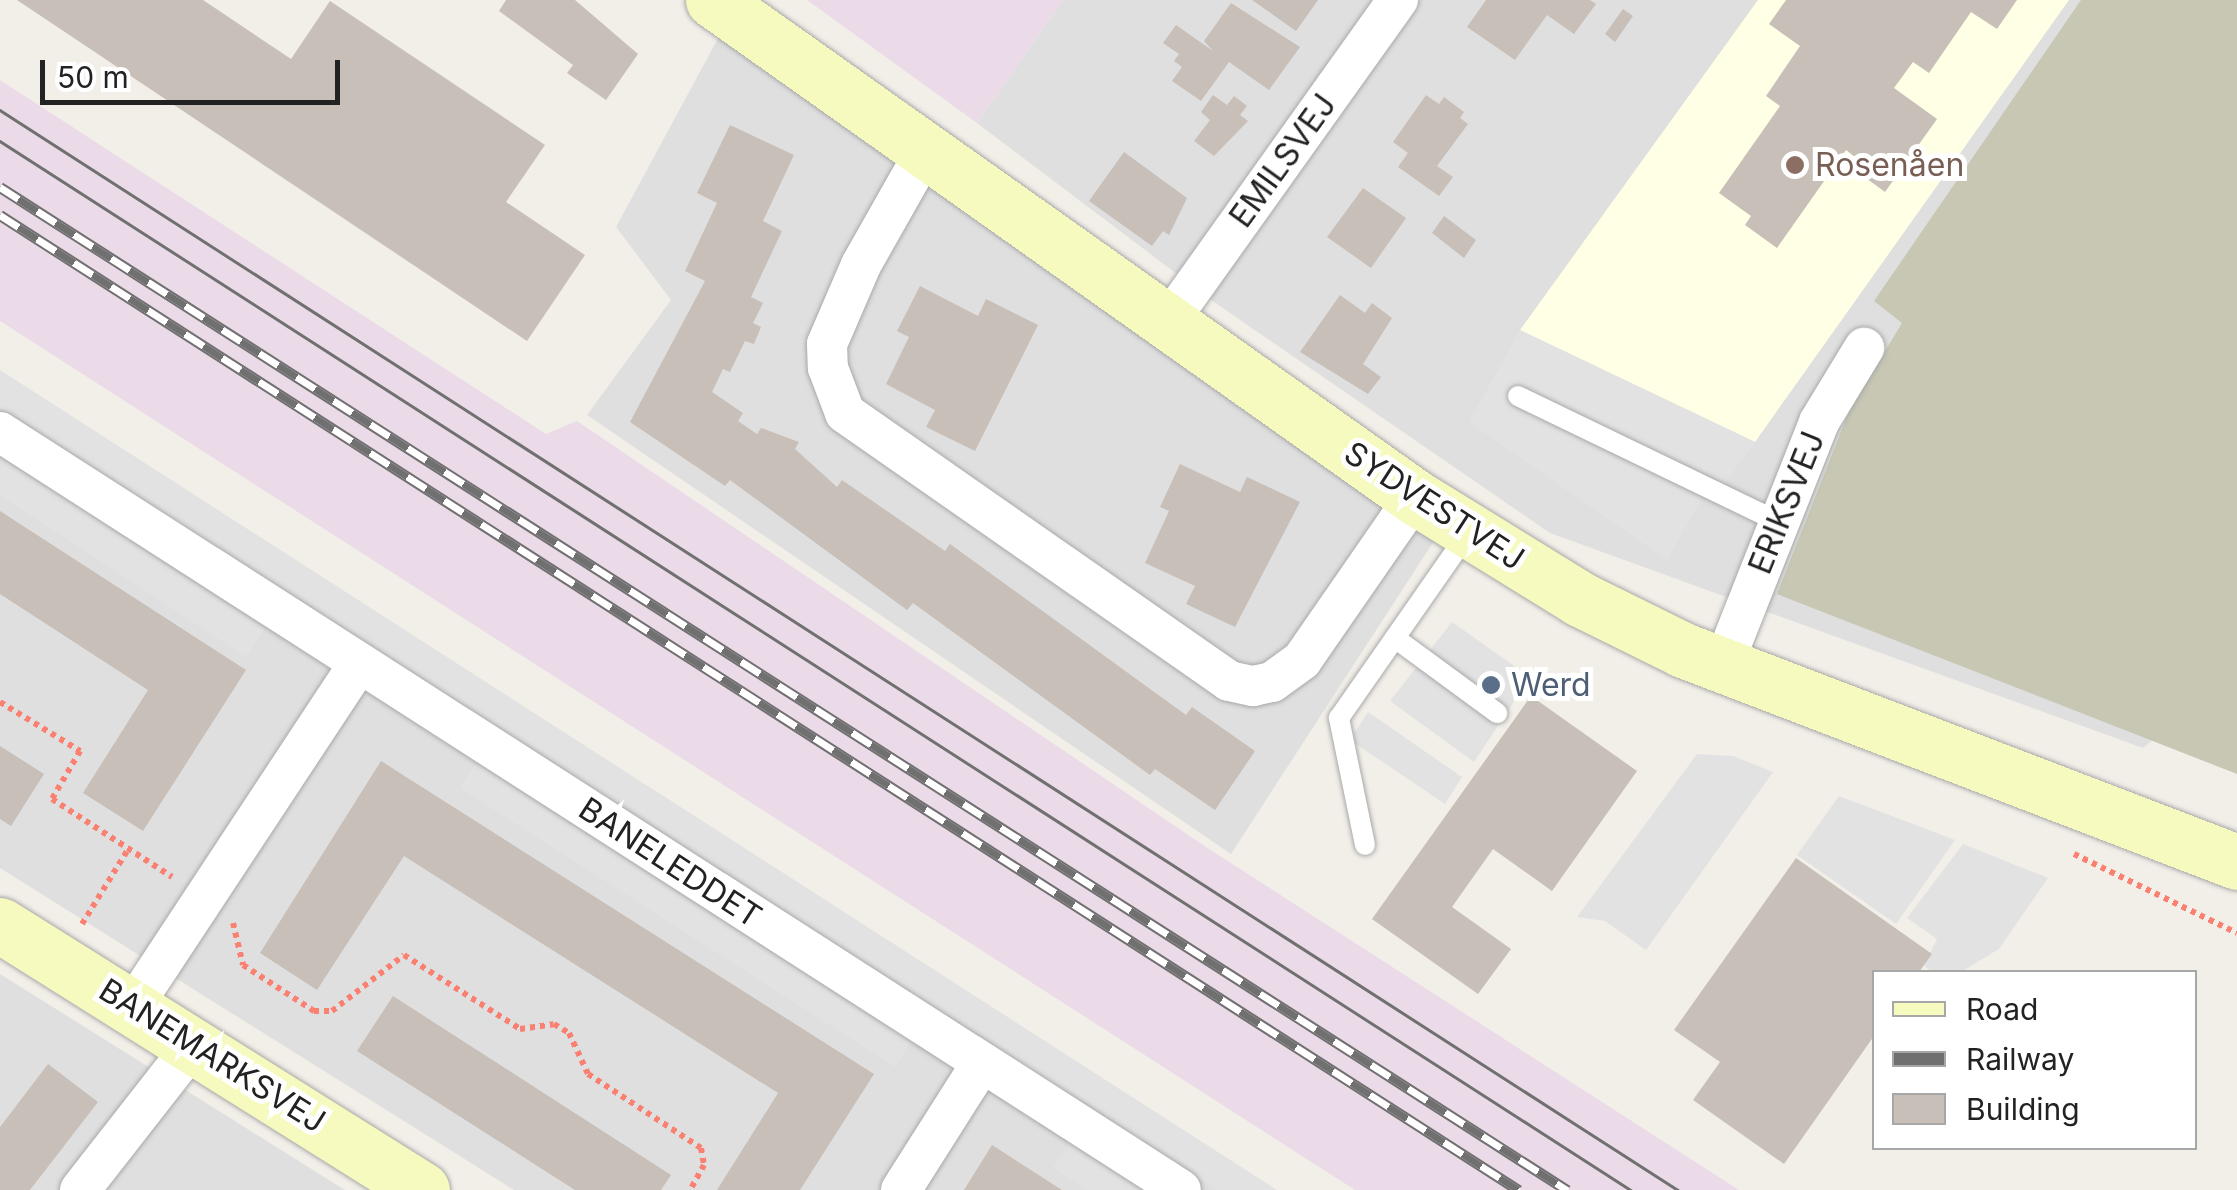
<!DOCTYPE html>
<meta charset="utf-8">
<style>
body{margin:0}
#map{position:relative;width:2237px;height:1190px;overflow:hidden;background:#f2efe9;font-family:Inter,sans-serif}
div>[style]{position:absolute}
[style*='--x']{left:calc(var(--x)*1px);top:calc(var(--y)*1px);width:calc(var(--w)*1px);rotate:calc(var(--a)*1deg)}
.residential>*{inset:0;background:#e0dfdf}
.industrial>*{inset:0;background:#ebdbe8}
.education>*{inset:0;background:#ffffe5}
.construction>*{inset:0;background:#c7c7b4}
.parking>*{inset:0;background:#e2e2e2}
.building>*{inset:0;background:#c7bfb8}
.path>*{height:6px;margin-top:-3px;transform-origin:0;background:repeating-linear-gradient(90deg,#fa8072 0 5px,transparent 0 10px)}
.roads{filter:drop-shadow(0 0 2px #a9a9a9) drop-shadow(0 0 2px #a9a9a9)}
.lane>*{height:20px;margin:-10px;padding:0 10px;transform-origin:10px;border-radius:10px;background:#fff}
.street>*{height:40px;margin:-20px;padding:0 20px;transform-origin:20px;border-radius:20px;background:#fff}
.secondary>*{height:55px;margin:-27.5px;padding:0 27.5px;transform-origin:27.5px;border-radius:27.5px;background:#f7fabf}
.tram>*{height:2.5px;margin:-1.25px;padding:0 1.25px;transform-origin:1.25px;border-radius:1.25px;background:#707070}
.rail>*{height:11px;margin-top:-5.5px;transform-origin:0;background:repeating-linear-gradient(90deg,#fff 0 22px,#707070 0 44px);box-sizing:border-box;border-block:2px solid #707070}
.dots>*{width:28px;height:28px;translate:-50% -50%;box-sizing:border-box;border:5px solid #fff;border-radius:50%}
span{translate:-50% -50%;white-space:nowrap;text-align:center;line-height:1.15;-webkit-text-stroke:10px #fff;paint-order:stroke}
.street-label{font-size:32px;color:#222}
.education-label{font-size:32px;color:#785e54}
.left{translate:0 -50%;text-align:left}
.service-label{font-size:32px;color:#4e5e75}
.legend{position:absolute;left:1872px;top:970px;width:325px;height:180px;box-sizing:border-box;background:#fff;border:2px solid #a7a7a7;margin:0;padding:12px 18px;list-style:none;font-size:30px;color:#222}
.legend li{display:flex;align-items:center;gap:20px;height:50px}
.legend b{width:50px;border:2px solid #a7a7a7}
.scale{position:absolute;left:40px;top:60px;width:300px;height:45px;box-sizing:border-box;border:5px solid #222;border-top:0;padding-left:12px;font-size:30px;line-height:35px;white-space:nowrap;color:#222;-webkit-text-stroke:8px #fff;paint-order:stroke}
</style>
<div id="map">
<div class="residential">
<i style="clip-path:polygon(1063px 0,2237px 0,2237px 671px,2143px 748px,1550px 533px,1214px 302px,977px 123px)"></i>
<i style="clip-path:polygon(722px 31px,1434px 541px,1231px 854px,587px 415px,671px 300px,616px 227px)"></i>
<i style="clip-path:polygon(0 404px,1254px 1190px,514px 1190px,0 868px)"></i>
<i style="clip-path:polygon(0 974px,345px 1190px,0 1190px)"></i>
</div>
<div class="industrial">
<i style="clip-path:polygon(807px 0,1063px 0,977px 123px)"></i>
<i style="clip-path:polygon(0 80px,546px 434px,577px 421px,1209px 849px,1739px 1190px,1355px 1190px,0 321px)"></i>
</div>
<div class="education">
<i style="clip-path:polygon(1758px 0,2069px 0,1755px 442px,1520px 330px)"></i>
</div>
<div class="construction">
<i style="clip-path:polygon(2081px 0,2237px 0,2237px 774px,1777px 594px,1850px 409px,1902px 323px,1874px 301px)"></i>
</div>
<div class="parking">
<i style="clip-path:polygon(1520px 330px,1755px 442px,1724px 484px,1706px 491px,1667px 560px,1469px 422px)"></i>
<i style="clip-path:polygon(0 370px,1277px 1190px,1217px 1190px,0 409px)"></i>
<i style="clip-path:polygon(0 456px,264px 629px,246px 657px,0 495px)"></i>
<i style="clip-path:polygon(1452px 622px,1530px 677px,1474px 762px,1390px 701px)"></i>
<i style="clip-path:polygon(1368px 712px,1462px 777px,1445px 804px,1350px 740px)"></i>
<i style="clip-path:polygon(1697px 754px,1733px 756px,1773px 772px,1646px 950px,1605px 921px,1577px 917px)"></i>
<i style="clip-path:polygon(476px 763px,911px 1042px,895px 1067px,460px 788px)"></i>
<i style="clip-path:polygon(1839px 796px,1955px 840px,1896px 924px,1797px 855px)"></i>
<i style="clip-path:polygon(1963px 844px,2048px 878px,1999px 949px,1961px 972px,1933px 972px,1924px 966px,1937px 939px,1907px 918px)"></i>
<i style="clip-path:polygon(1071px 1141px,1147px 1190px,1087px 1190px,1053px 1168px)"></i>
</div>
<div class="building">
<i style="clip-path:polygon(17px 0,203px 0,291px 59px,330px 1px,545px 145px,506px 202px,585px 255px,527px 341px)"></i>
<i style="clip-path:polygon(506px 0,575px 0,638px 54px,606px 100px,567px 73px,573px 65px,499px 11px)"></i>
<i style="clip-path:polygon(1252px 0,1318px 0,1296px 31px)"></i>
<i style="clip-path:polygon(1486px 0,1590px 0,1596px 4px,1574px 34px,1547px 15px,1515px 60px,1467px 27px)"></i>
<i style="clip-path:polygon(1786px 0,2017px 0,1997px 29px,1971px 12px,1929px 73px,1913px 62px,1894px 88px,1937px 119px,1885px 192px,1855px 170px,1861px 162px,1846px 150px,1777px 248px,1745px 225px,1751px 216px,1719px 193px,1780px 106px,1766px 96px,1800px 46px,1769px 24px)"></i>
<i style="clip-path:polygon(1231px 3px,1300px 47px,1269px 90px,1229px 62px,1201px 101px,1172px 81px,1182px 67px,1174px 61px,1179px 54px,1163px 43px,1176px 25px,1213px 51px,1204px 41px)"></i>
<i style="clip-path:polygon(1623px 9px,1633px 16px,1615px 42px,1605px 34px)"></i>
<i style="clip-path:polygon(1213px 95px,1227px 105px,1234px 96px,1247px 106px,1240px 115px,1248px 121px,1214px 156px,1194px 141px,1210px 120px,1201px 112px)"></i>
<i style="clip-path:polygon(1426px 95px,1439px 104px,1444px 97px,1464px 112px,1460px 118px,1468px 124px,1437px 166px,1453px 177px,1439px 196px,1398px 167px,1408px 153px,1393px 142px)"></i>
<i style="clip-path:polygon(730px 125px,794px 155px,763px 221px,782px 231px,751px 297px,763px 303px,753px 323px,761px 327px,754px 344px,745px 341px,730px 372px,723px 369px,712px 392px,743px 413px,738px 421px,757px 434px,761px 428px,799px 442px,795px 449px,837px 487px,842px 480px,945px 551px,950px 544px,1186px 715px,1192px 707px,1255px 751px,1215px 810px,1155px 769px,1150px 775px,913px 603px,907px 610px,730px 480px,725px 486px,630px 422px,705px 281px,685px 271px,717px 203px,697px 193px)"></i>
<i style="clip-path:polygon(1124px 152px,1187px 198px,1169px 235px,1163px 231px,1152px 246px,1089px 201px)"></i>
<i style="clip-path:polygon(1363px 188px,1406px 218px,1371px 268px,1327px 237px)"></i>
<i style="clip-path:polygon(1444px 216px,1476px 240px,1464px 258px,1432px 233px)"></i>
<i style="clip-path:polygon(920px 286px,978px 316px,986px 299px,1038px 325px,975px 451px,926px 427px,935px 410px,886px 384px,909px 337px,897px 331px)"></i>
<i style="clip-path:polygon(1340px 295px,1365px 313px,1372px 303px,1392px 318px,1363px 364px,1381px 377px,1368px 394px,1300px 352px)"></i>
<i style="clip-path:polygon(1180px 464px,1240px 492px,1247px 477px,1300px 502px,1235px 627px,1186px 604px,1195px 586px,1145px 563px,1169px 511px,1160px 507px)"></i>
<i style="clip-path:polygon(0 511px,246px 670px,143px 831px,83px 793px,148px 690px,0 594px)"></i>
<i style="clip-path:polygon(1531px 696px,1637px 771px,1552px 891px,1493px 849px,1452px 907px,1511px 949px,1478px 994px,1372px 919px)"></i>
<i style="clip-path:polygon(0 746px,44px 774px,11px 826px,0 819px)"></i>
<i style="clip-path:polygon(381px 761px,874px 1074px,800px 1190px,717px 1190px,778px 1093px,404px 856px,317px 990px,260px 953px)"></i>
<i style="clip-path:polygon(1796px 858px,1932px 954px,1919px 972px,1874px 972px,1874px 1036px,1784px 1164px,1693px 1100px,1720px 1062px,1674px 1030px)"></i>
<i style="clip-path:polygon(393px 996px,671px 1175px,661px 1190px,575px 1190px,357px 1051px)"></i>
<i style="clip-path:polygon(48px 1064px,98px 1102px,30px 1190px,0 1190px,0 1127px)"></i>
<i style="clip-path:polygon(992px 1145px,1062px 1190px,964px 1190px)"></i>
</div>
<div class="path">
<i style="--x:0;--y:702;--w:94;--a:31.5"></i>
<i style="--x:80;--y:751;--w:56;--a:120.3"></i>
<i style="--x:52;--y:799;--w:143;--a:33"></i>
<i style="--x:2074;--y:854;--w:181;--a:25.9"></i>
<i style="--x:233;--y:923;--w:43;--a:76.6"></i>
<i style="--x:243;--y:965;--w:85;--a:32.9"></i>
<i style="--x:314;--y:1011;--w:18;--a:0"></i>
<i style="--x:332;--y:1011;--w:91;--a:-37.9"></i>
<i style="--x:404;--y:955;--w:138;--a:32.5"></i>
<i style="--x:520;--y:1029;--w:34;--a:-8"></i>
<i style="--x:554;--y:1024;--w:17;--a:31"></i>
<i style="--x:569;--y:1033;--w:45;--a:65.1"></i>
<i style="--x:588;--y:1074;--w:135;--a:33.2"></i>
<i style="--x:701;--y:1148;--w:17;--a:80"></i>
<i style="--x:704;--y:1165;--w:29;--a:119"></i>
<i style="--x:82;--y:924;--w:89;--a:-58.3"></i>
</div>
<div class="roads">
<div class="lane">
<i style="--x:1518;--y:396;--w:290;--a:25.8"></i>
<i style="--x:1395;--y:638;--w:127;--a:36.3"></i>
<i style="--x:1365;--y:845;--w:130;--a:-101.6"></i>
<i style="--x:1339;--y:718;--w:226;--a:-55.1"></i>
</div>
<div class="street">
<i style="--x:926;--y:150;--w:132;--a:119.5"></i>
<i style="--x:861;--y:265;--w:86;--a:113.3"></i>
<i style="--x:827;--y:344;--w:24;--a:88"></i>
<i style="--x:828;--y:368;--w:48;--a:69.3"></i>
<i style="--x:845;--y:413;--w:468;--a:34.9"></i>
<i style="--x:1229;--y:681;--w:25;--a:12"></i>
<i style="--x:1253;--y:686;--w:19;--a:-12"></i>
<i style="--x:1272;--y:682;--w:37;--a:-36"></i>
<i style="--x:1302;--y:660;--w:198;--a:-55.3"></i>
<i style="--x:1168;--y:322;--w:396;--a:-54.5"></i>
<i style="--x:0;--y:432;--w:1403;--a:32.69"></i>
<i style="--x:1723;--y:665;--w:261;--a:-68.4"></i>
<i style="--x:1819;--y:422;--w:87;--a:-58.7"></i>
<i style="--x:133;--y:1006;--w:411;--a:-56.6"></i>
<i style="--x:80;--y:1190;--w:185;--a:-52"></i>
<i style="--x:901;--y:1190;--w:149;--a:-57.6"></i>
</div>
<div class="secondary">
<i style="--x:713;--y:0;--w:860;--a:35.3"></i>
<i style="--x:1415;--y:497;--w:194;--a:31.7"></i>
<i style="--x:1580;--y:599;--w:115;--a:26.3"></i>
<i style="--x:1683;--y:650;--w:593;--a:20.94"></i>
<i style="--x:0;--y:925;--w:498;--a:32.1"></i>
</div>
</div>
<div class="tram">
<i style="--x:0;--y:110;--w:1996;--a:32.77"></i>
<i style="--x:0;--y:141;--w:1939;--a:32.75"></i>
</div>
<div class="rail">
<i style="--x:0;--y:187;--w:1861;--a:32.62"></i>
<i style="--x:0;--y:215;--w:1805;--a:32.7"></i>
</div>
<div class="dots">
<i style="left:1795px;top:165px;background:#8d6e63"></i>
<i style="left:1491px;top:685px;background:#5c6f8a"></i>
</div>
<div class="street-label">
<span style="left:1283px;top:161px;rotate:-54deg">EMILSVEJ</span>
<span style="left:1787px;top:503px;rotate:-68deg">ERIKSVEJ</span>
<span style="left:1434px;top:506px;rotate:33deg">SYDVESTVEJ</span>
<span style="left:670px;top:863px;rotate:33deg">BANELEDDET</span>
<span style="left:212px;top:1056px;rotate:32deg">BANEMARKSVEJ</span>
</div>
<div class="education-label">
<span class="left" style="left:1815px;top:165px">Rosenåen</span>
</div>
<div class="service-label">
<span class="left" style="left:1511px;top:685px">Werd</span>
</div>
<ul class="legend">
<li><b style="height:12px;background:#f7fabf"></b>Road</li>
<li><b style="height:12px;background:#707070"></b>Railway</li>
<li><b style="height:28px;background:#c7bfb8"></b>Building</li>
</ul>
<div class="scale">50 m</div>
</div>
